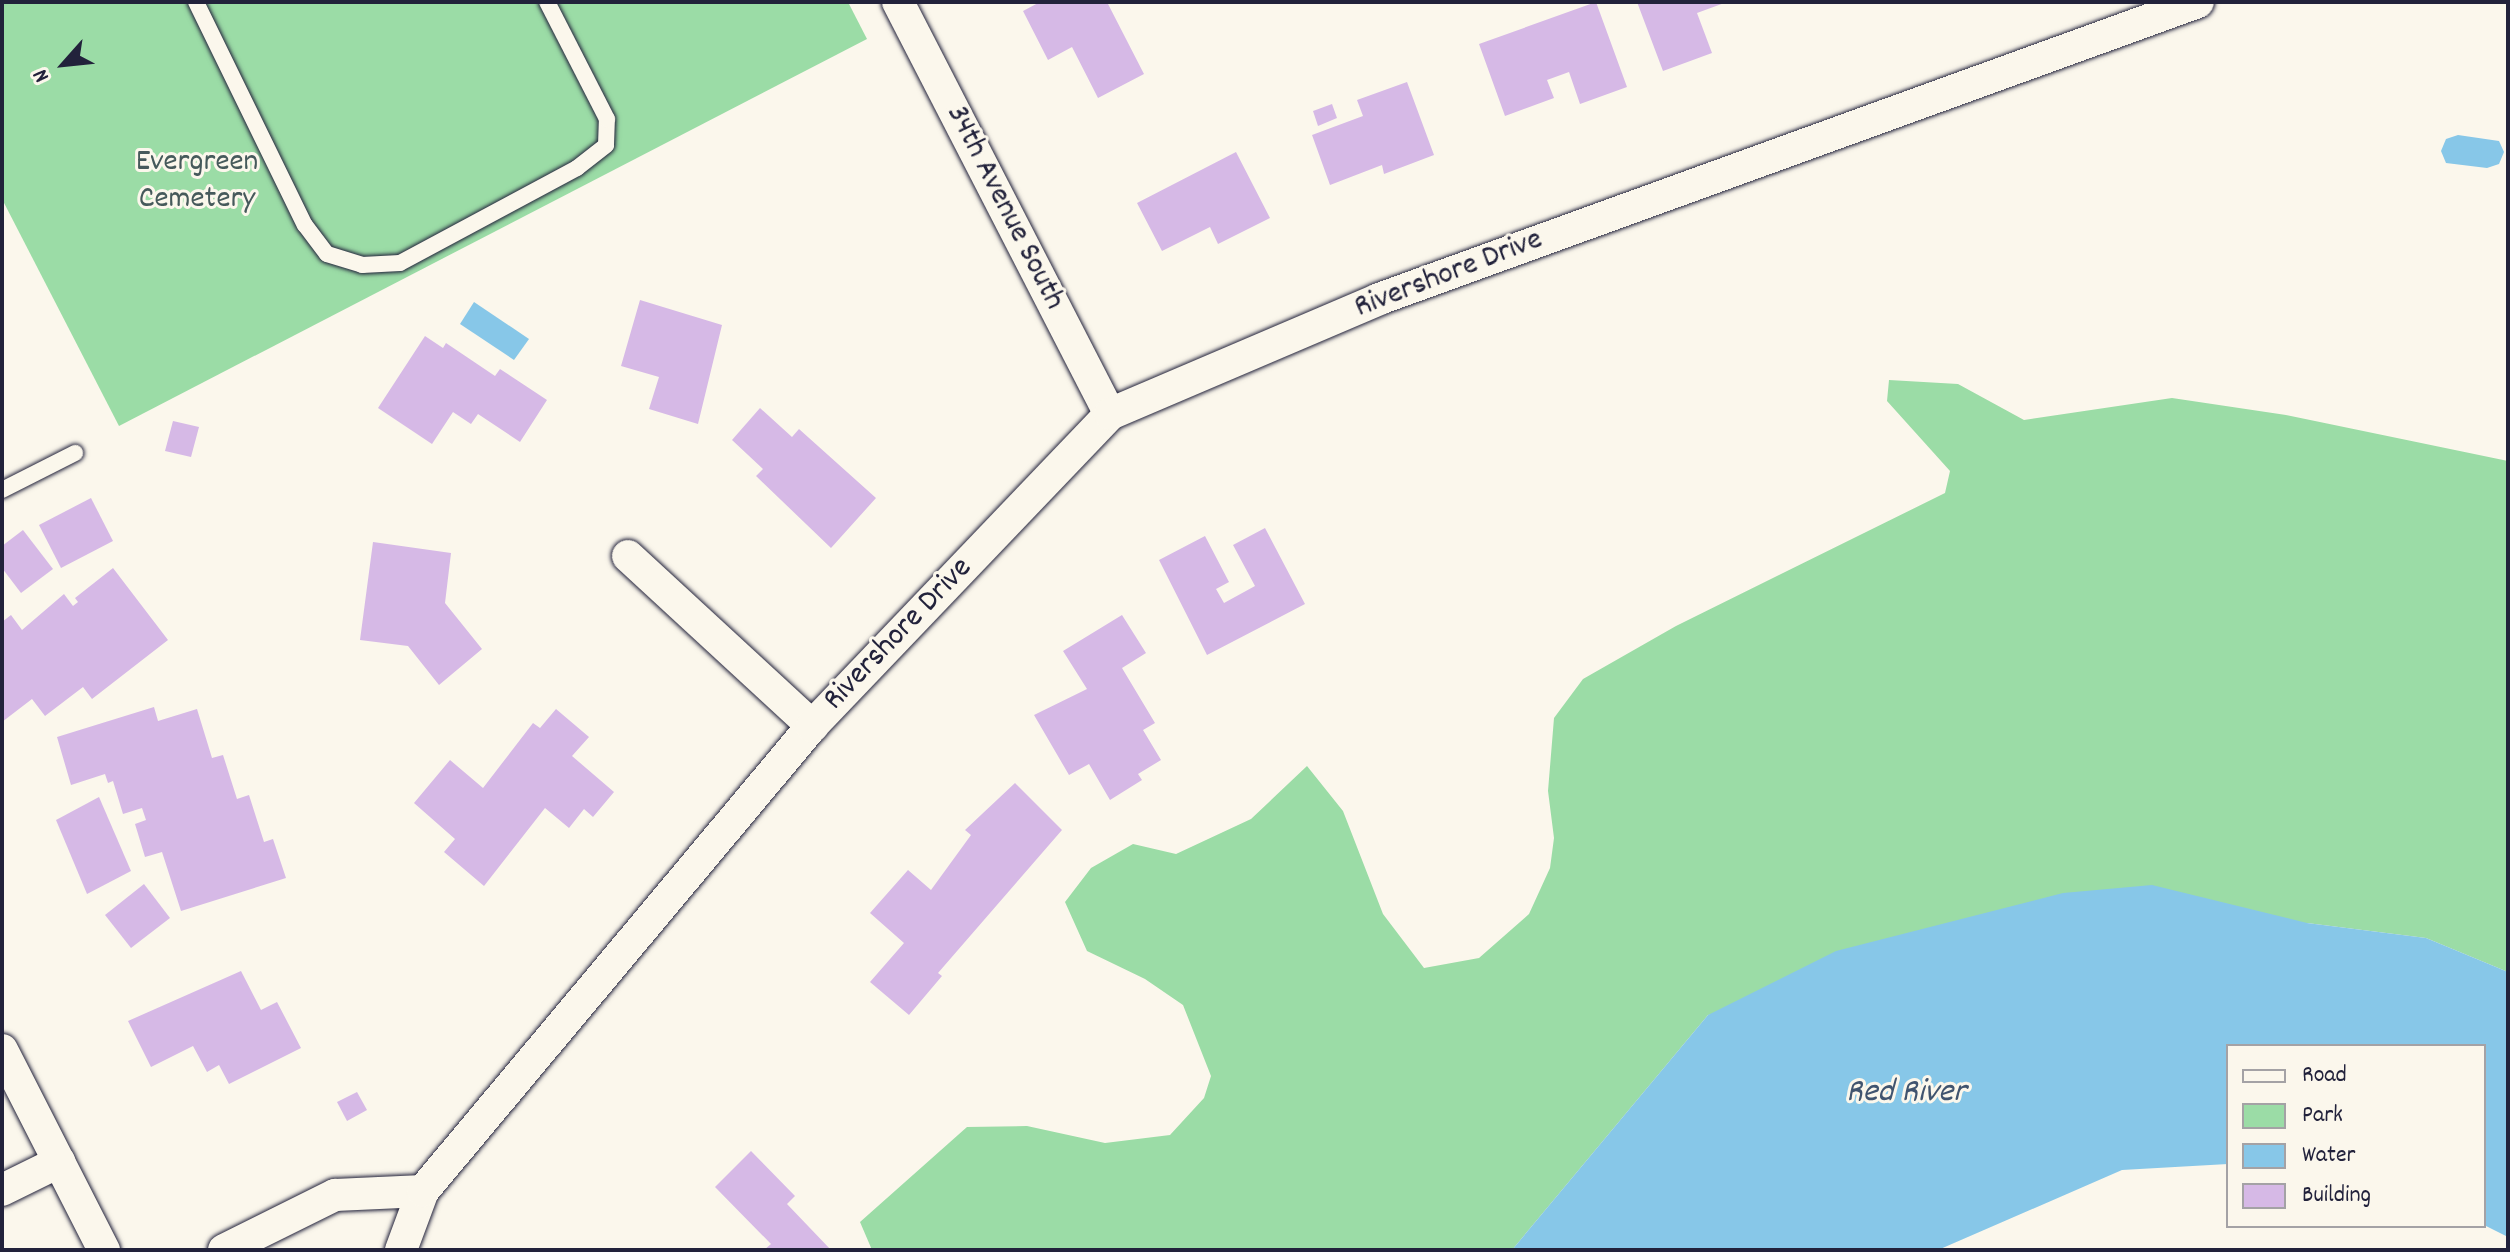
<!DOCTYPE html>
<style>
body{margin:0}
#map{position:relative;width:2510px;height:1252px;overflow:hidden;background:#fbf7ec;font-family:Dekko,sans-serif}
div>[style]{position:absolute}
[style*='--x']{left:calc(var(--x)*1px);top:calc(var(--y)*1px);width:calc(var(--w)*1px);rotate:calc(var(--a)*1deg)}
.green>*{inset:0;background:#9bdca6}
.water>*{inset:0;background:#87c7e8}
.building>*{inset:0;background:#d6b9e6}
.roads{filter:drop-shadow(0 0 2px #22223b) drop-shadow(0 0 2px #22223b)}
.service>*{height:16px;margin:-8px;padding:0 8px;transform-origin:8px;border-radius:8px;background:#fbf7ec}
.minor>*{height:32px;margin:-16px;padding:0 16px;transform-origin:16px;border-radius:16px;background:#fbf7ec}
span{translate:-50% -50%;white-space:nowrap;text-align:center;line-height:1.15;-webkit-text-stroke:6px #fbf7ec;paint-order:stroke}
.park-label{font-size:32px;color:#465a5b}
.street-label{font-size:32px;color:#22223b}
.water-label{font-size:34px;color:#40546f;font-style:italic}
.frame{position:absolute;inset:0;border:4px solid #22223b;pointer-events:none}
.legend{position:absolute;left:2226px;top:1044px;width:260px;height:184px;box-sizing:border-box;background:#fbf7ec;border:2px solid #a4a2a5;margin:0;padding:10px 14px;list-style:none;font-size:24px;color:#22223b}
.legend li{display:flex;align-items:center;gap:16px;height:40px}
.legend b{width:40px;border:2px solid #a4a2a5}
.north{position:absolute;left:24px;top:24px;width:80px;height:80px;-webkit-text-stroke:6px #fbf7ec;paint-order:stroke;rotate:243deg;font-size:22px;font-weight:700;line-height:32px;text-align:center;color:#22223b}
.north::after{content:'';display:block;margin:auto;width:28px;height:36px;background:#22223b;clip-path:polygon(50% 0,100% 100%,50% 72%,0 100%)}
</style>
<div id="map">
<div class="green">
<i style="clip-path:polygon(2px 2px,848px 2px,867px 39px,119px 426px,2px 199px)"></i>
<i style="clip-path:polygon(1889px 380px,1958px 384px,2024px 420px,2172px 398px,2286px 415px,2508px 461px,2508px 972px,2426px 938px,2307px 923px,1708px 1015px,1512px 1250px,872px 1250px,860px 1222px,967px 1127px,1027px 1126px,1105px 1143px,1170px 1135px,1204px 1098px,1211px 1076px,1183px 1005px,1145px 979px,1087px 951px,1065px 902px,1091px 868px,1133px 844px,1176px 854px,1251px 819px,1307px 766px,1343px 811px,1383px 914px,1424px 968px,1479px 958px,1529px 914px,1550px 868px,1554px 838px,1548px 791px,1554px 718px,1583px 679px,1676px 626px,1945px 493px,1950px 471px,1887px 401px)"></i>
</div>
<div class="water">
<i style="clip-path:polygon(2458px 135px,2499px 141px,2504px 152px,2499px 164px,2487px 168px,2446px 163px,2441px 151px,2446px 139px)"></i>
<i style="clip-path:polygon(474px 302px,529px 339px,514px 360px,460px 324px)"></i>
<i style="clip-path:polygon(2152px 885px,2307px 923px,2426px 938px,2508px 972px,2508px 1237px,2484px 1225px,2484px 1046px,2228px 1046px,2228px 1164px,2122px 1170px,1938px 1250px,1512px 1250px,1708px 1015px,1836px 951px,2063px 893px)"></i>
</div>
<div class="building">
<i style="clip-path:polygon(1040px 2px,1107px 2px,1144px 74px,1098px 98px,1072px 47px,1048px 60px,1023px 11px)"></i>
<i style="clip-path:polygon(1596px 2px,1627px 87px,1580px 104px,1569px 72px,1547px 80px,1554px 98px,1505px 116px,1479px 44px)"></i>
<i style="clip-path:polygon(1637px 2px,1727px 2px,1697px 13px,1712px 53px,1663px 71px)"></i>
<i style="clip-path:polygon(1407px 82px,1434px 155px,1384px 174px,1382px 165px,1330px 185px,1312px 135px,1363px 116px,1357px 100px)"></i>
<i style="clip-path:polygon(1332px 104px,1337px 118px,1318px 126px,1313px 111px)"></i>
<i style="clip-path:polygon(1236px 152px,1270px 218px,1218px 244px,1210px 227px,1162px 251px,1137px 203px)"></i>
<i style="clip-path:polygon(640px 300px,722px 325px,698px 424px,649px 409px,659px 377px,621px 366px)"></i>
<i style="clip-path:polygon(425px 336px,443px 348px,446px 343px,495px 376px,500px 369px,547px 400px,520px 442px,478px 414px,471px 424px,453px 412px,432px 444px,378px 408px)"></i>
<i style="clip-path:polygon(760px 408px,792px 437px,799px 429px,876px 498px,831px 548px,756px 476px,763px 469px,732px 440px)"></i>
<i style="clip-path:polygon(173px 421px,199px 427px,191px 457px,165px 451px)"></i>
<i style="clip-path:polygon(91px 498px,113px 541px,61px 568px,39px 525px)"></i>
<i style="clip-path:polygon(1265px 528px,1305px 604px,1207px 655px,1159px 560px,1205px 536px,1229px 582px,1216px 589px,1224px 603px,1255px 586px,1233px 545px)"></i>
<i style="clip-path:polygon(23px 530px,53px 569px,21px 593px,2px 568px,2px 546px)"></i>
<i style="clip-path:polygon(373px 542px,451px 553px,445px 603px,482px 649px,439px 685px,408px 646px,360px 640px)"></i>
<i style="clip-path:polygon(113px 568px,168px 640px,92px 699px,83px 687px,45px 716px,32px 699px,2px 722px,2px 622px,11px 615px,22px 630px,64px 594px,73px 606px,78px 602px,75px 598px)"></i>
<i style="clip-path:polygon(1122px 615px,1146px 653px,1122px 668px,1155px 723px,1143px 730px,1161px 760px,1138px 774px,1142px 780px,1110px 800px,1089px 764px,1069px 775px,1034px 715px,1087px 689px,1063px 651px)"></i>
<i style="clip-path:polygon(154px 707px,158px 721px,197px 709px,212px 758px,223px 755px,237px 799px,249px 795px,264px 842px,273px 839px,286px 878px,181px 911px,162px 852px,145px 857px,135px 824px,146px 820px,142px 808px,123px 814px,113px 781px,108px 783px,105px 774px,71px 785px,57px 737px)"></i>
<i style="clip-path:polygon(556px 709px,589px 737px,572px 756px,614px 792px,593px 817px,584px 809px,569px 828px,545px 808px,484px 886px,444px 852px,455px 839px,414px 803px,450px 760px,483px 788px,533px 723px,540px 728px)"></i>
<i style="clip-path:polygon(1015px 783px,1062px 830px,938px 973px,942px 976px,909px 1015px,870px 982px,904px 943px,870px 913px,908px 870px,931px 890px,971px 835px,965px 830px)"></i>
<i style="clip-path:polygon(99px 797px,131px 871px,87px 894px,56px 820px)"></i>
<i style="clip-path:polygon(144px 884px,170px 918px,131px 948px,105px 915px)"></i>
<i style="clip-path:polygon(241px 971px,261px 1010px,277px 1002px,301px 1048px,229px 1084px,219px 1065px,207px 1072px,193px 1046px,151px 1067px,128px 1021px)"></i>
<i style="clip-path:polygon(357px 1092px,367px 1110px,347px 1121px,337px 1102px)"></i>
<i style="clip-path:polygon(751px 1151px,795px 1196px,787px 1204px,831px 1250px,764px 1250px,771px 1244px,715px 1187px)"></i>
</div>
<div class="roads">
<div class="service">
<i style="--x:196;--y:2;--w:248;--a:64"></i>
<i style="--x:305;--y:225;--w:36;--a:53"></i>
<i style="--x:327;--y:254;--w:37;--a:17"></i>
<i style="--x:362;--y:265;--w:38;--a:-3"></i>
<i style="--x:400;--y:263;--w:201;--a:-28.2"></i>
<i style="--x:577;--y:168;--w:37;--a:-38"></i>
<i style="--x:606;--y:145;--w:26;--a:-88"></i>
<i style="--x:607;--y:119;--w:131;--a:-117.1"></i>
<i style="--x:2;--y:490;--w:82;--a:-26.9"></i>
</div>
<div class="minor">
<i style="--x:898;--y:2;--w:463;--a:62.8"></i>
<i style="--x:628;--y:556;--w:251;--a:42.7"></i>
<i style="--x:2;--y:1050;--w:225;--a:63"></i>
<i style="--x:2;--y:1190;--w:64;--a:-26.2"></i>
<i style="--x:224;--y:1250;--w:124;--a:-26.4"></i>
<i style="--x:335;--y:1195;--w:88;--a:-2.6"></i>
<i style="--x:401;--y:1250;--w:63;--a:-69.6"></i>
<i style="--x:423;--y:1191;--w:606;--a:-50.09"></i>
<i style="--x:812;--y:726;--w:431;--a:-46.3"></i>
<i style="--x:1110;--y:414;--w:293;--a:-23.1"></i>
<i style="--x:1379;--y:299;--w:871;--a:-19.93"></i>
</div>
</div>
<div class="park-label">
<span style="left:197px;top:182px">Evergreen<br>Cemetery</span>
</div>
<div class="street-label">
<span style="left:1004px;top:208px;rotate:63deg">34th Avenue South</span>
<span style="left:1449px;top:275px;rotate:-21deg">Rivershore Drive</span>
<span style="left:899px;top:635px;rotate:-46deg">Rivershore Drive</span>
</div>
<div class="water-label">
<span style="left:1906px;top:1094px">Red River</span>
</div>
<div class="frame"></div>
<ul class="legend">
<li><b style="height:10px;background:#fbf7ec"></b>Road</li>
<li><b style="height:22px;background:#9bdca6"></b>Park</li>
<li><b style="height:22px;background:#87c7e8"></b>Water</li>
<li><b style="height:22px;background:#d6b9e6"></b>Building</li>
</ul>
<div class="north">N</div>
</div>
